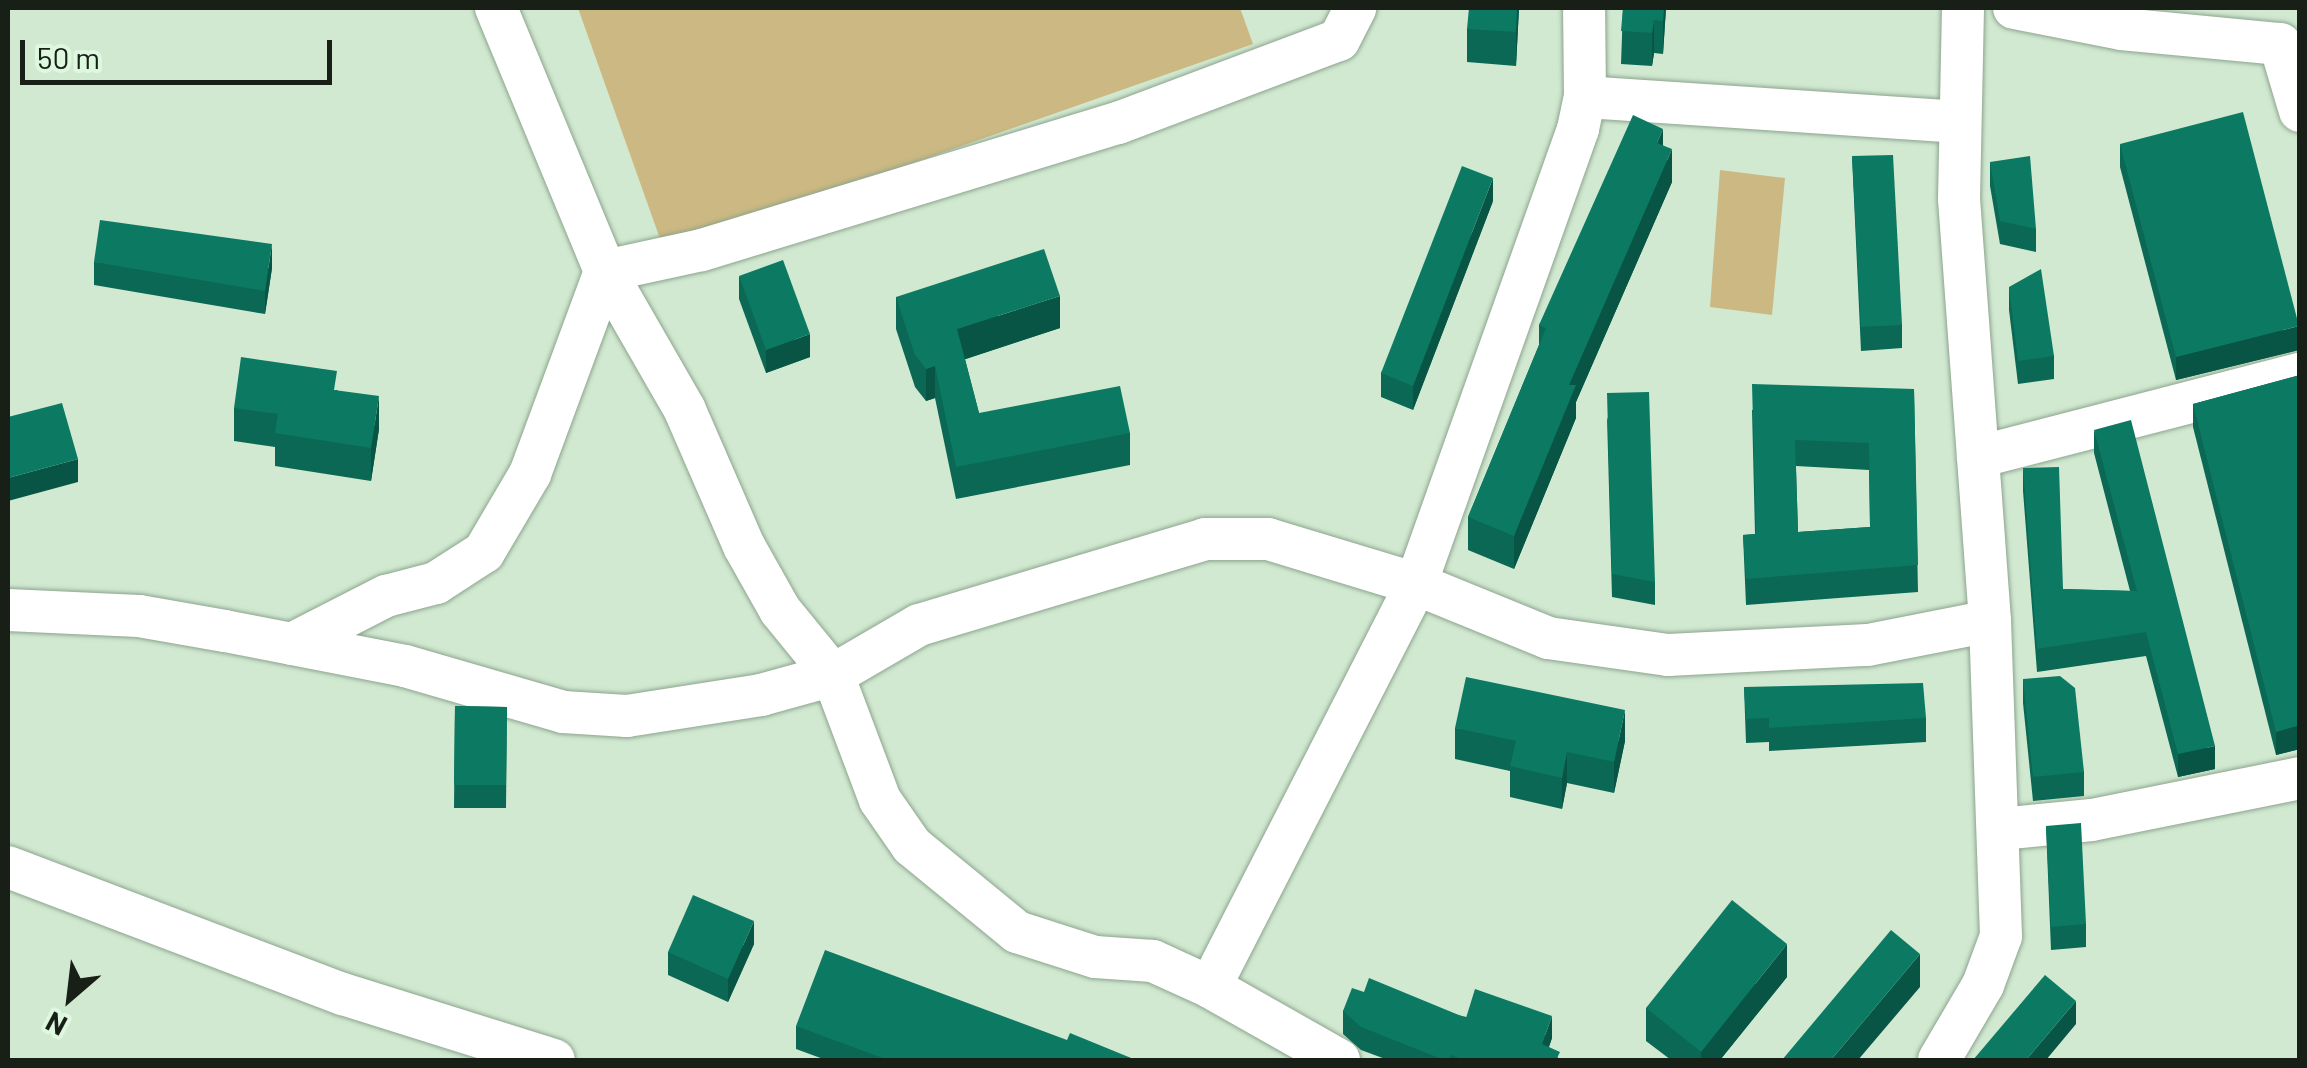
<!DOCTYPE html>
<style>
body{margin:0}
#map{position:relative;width:2307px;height:1068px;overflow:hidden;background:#d1e9d1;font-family:Barlow,sans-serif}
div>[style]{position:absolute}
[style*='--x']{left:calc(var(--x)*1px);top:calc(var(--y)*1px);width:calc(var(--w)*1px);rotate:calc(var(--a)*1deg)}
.green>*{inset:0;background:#ccb882}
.roads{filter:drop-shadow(0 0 2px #8da48e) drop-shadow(0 0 2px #8da48e)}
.minor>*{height:42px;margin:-21px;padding:0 21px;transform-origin:21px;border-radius:21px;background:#fff}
.wall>*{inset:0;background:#0a6854}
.shaded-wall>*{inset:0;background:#085545}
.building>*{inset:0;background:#0c7962}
span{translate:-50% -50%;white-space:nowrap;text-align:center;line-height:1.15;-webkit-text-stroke:9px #def7df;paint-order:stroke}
.frame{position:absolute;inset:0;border:10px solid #171f17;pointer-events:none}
.north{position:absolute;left:20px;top:948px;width:100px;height:100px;-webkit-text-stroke:8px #def7df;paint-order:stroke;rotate:208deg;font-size:28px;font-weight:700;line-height:40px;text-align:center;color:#171f17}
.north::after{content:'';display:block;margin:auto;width:35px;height:45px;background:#171f17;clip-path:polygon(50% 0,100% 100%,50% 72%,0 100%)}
.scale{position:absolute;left:20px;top:40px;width:312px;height:45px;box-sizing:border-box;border:5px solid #171f17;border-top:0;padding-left:12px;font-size:30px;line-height:35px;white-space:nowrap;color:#171f17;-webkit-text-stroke:8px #def7df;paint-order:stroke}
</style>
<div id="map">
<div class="green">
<i style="clip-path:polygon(578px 8px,1240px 8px,1253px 44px,664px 250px)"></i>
<i style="clip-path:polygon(1720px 170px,1785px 178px,1772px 315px,1710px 307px)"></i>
</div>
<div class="roads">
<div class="minor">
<i style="--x:2014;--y:8;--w:109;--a:11.1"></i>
<i style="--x:2121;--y:29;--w:160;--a:5.4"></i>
<i style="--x:2280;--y:44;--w:70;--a:73.4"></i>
<i style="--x:1585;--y:97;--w:374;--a:3.8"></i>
<i style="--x:1978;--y:457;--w:333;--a:-14.5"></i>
<i style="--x:8;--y:610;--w:131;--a:2.6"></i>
<i style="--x:139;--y:616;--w:87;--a:9.9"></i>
<i style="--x:225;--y:631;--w:183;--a:11"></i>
<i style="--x:405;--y:666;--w:165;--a:16.2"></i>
<i style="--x:563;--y:712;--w:64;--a:3.6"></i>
<i style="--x:627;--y:716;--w:136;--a:-8.9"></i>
<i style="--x:761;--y:695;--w:75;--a:-15.5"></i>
<i style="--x:833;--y:675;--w:99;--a:-30.2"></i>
<i style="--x:919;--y:625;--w:299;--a:-16.7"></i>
<i style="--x:1205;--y:539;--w:63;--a:0"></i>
<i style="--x:1268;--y:539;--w:155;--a:16.9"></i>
<i style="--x:1416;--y:584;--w:143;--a:22.2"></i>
<i style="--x:1548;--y:638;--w:121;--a:8.1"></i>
<i style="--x:1668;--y:655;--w:200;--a:-2.9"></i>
<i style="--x:1868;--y:645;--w:124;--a:-11.1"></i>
<i style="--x:292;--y:644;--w:106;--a:-27.1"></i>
<i style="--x:386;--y:596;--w:52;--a:-14.6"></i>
<i style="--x:436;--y:583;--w:57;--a:-32.9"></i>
<i style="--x:484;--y:552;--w:91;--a:-59.5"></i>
<i style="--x:530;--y:474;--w:216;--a:-69.7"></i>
<i style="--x:605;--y:271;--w:285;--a:-112.5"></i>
<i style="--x:2000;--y:829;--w:92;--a:-5.6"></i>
<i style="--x:2092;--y:820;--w:212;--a:-11.4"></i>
<i style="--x:8;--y:867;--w:358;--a:20.8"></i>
<i style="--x:343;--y:994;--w:221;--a:17.4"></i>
<i style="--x:1210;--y:987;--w:63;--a:-155.5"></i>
<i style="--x:1153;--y:961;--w:58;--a:-176.1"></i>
<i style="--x:1095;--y:957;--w:82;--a:-162.2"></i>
<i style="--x:1017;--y:932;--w:136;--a:-140.7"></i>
<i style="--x:912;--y:846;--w:56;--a:-124.8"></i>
<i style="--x:880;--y:800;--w:134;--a:-110.6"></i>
<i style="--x:833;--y:675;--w:84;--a:-129.2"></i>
<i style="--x:780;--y:610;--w:73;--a:-119.4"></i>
<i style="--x:744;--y:546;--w:148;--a:-113.5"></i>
<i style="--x:685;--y:410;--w:160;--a:-119.9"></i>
<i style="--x:605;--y:271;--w:99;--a:-12.2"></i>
<i style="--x:702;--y:250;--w:435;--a:-17"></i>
<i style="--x:1118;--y:123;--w:236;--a:-20.6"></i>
<i style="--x:1339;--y:40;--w:36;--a:-63"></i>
<i style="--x:1339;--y:1060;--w:148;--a:-150.5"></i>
<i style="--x:1210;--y:987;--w:453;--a:-62.9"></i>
<i style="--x:1416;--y:584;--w:483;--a:-70.4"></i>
<i style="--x:1578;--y:129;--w:33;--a:-78"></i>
<i style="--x:1585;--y:97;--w:89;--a:-90.6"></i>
<i style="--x:1939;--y:1060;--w:87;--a:-59.6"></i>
<i style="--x:1983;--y:985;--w:52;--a:-69.8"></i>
<i style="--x:2001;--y:936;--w:315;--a:-92"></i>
<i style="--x:1990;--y:621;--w:423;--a:-94.2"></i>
<i style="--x:1959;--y:199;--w:191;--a:-88.8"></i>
</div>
</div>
<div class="wall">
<i style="clip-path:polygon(1519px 8px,1516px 66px,1467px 62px,1467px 29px)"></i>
<i style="clip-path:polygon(1623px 8px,1666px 8px,1663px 54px,1654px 53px,1652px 66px,1621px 64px)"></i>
<i style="clip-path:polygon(2120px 144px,2299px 350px,2176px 380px,2120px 167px)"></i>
<i style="clip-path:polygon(1663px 145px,1672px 182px,1576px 402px,1576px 418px,1514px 569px,1468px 550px,1468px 517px,1539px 345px,1539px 325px)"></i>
<i style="clip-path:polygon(1852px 156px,1902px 325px,1902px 348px,1861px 351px)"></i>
<i style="clip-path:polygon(1990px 162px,2036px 229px,2036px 252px,2000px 244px,1990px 186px)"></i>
<i style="clip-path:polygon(1493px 201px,1413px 410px,1381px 397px,1381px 373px)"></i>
<i style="clip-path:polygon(94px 262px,272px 268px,265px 314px,94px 285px)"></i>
<i style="clip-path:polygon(739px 276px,810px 357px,766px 373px,739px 299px)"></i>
<i style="clip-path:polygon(2009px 287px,2054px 356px,2054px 379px,2018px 384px,2009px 310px)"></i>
<i style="clip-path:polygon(896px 297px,1060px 328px,965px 359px,979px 413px,1130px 433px,1130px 465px,956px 499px,935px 398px,926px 401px,915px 387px,896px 329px)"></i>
<i style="clip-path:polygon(2300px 375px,2300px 749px,2276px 755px,2193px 427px,2193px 404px)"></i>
<i style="clip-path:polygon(evenodd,1914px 389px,1918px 592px,1746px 605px,1743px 535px,1755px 534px,1752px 410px,1914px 389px,1796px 466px,1869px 470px,1870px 527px,1798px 532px,1796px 466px)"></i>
<i style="clip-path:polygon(337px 390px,379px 429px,371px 481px,275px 466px,275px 447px,234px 441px,234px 408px)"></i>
<i style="clip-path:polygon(1607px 417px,1655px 582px,1655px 605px,1612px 597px)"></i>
<i style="clip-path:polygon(2094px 430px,2215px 769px,2178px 777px,2146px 656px,2037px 672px,2023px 491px,2023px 468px,2063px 589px,2130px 591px,2094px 453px)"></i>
<i style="clip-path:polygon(2023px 679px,2084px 772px,2084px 796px,2033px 801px,2023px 703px)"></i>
<i style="clip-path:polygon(1744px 687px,1926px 718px,1926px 742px,1769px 751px,1769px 742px,1746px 743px)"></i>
<i style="clip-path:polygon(455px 706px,507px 707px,506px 808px,454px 808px)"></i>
<i style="clip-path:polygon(1455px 728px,1625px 741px,1614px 793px,1567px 783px,1562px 809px,1510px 797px,1510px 771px,1455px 759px)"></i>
<i style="clip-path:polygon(2046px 826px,2086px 924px,2086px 947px,2051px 950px)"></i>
<i style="clip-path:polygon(754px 944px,728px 1002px,668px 975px,668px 952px)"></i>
<i style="clip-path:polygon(1787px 977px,1720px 1060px,1671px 1060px,1646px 1041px,1646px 1008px)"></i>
<i style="clip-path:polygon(1364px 992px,1552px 1038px,1549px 1047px,1560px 1060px,1388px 1060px,1361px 1050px,1343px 1034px,1343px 1011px)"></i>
<i style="clip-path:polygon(796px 1026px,1136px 1060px,826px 1060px,796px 1049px)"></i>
</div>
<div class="shaded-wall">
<i style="clip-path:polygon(1517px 8px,1519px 8px,1516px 66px,1516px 32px)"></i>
<i style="clip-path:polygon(1664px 8px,1666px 8px,1663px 54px,1663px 21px)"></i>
<i style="clip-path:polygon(1654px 20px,1654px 53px,1652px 66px,1652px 33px)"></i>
<i style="clip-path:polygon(1663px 129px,1663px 162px,1657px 143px)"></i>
<i style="clip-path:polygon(1672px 149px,1672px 182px,1576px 402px,1576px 418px,1514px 569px,1514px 536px,1569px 385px)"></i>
<i style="clip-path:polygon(1493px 178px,1493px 201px,1413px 410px,1413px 386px)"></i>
<i style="clip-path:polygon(272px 244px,272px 268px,265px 314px,265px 291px)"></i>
<i style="clip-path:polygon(1060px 296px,1060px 328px,957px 362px,957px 329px)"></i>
<i style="clip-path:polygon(2299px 326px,2299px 350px,2176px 380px,2176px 357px)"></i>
<i style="clip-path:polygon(810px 334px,810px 357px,766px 373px,766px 350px)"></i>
<i style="clip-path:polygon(935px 366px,935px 398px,926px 401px,926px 369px)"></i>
<i style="clip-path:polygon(379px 396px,379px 429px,371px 481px,371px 448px)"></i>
<i style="clip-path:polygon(78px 459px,78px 482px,8px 501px,8px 478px)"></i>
<i style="clip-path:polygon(1625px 710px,1625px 741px,1614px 793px,1614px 762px)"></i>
<i style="clip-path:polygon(2300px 725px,2300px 749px,2276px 755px,2276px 732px)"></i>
<i style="clip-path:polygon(2215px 746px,2215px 769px,2178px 777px,2178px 754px)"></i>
<i style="clip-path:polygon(1567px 752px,1567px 783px,1562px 809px,1562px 778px)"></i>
<i style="clip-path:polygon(754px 921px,754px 944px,728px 1002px,728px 979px)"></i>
<i style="clip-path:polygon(1787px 944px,1787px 977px,1720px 1060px,1701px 1060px,1701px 1052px)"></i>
<i style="clip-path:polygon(1920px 954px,1920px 987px,1858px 1060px,1831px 1060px)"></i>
<i style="clip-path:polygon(2076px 1001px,2076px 1024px,2046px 1060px,2026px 1060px)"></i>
<i style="clip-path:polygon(1552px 1016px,1552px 1038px,1544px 1060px,1542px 1044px)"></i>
</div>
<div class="building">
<i style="clip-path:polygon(1469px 8px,1517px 8px,1516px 32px,1467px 29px)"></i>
<i style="clip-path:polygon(1623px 8px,1664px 8px,1663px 21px,1654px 20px,1652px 33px,1621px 31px)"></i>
<i style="clip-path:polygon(2243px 112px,2299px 326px,2176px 357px,2120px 144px)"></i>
<i style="clip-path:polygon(1633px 115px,1663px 129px,1657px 143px,1672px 149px,1569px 385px,1576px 385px,1514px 536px,1468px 517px,1546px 328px,1539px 325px)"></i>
<i style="clip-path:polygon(1893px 155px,1902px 325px,1861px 327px,1852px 156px)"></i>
<i style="clip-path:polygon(2030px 156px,2036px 229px,2000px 221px,1990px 162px)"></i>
<i style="clip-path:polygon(1462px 166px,1493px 178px,1413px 386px,1381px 373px)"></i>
<i style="clip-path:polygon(100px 220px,272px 244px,265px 291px,94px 262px)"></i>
<i style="clip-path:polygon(1044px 249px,1060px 296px,957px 329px,979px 413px,1120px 386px,1130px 433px,956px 467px,935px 366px,926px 369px,915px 355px,896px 297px)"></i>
<i style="clip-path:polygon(783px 260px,810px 334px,766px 350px,739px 276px)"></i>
<i style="clip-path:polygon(2041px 269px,2054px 356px,2018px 361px,2009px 287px)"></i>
<i style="clip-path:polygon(241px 357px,337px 371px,334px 390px,379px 396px,371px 448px,275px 433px,278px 414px,234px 408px)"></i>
<i style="clip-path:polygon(2300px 375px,2300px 725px,2276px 732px,2193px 404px)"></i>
<i style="clip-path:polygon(evenodd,1752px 384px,1914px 389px,1918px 565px,1746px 579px,1743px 535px,1756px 534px,1752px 384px,1795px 440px,1869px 443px,1870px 527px,1798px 532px,1795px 440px)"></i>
<i style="clip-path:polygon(1649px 392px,1655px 582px,1612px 574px,1607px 393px)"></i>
<i style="clip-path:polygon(62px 403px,78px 459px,8px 478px,8px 417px)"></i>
<i style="clip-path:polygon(2131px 420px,2215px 746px,2178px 754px,2146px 632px,2037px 649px,2023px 468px,2059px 467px,2063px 589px,2137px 591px,2094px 430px)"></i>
<i style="clip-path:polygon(2060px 676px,2075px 688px,2084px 772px,2033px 777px,2023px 679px)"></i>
<i style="clip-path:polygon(1466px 677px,1625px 710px,1614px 762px,1567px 752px,1562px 778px,1510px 766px,1516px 741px,1455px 728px)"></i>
<i style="clip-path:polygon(1923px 683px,1926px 718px,1769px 728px,1769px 718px,1746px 719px,1744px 687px)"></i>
<i style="clip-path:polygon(455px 706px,507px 707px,506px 785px,454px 785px)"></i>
<i style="clip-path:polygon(2081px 823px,2086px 924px,2051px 927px,2046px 826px)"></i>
<i style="clip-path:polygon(693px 895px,754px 921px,728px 979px,668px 952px)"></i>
<i style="clip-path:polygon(1732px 900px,1787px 944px,1701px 1052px,1646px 1008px)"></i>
<i style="clip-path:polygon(1891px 930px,1920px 954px,1831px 1060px,1782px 1060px)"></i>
<i style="clip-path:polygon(825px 950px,1067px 1040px,1070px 1033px,1136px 1060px,888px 1060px,796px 1026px)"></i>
<i style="clip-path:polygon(2045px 975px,2076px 1001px,2026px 1060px,1973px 1060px)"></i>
<i style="clip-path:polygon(1369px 978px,1466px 1018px,1475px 989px,1552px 1016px,1542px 1044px,1560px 1052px,1556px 1060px,1464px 1060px,1451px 1055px,1449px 1060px,1444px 1060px,1361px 1027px,1343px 1011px,1352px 988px,1364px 992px)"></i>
</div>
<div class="frame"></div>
<div class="north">N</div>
<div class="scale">50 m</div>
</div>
